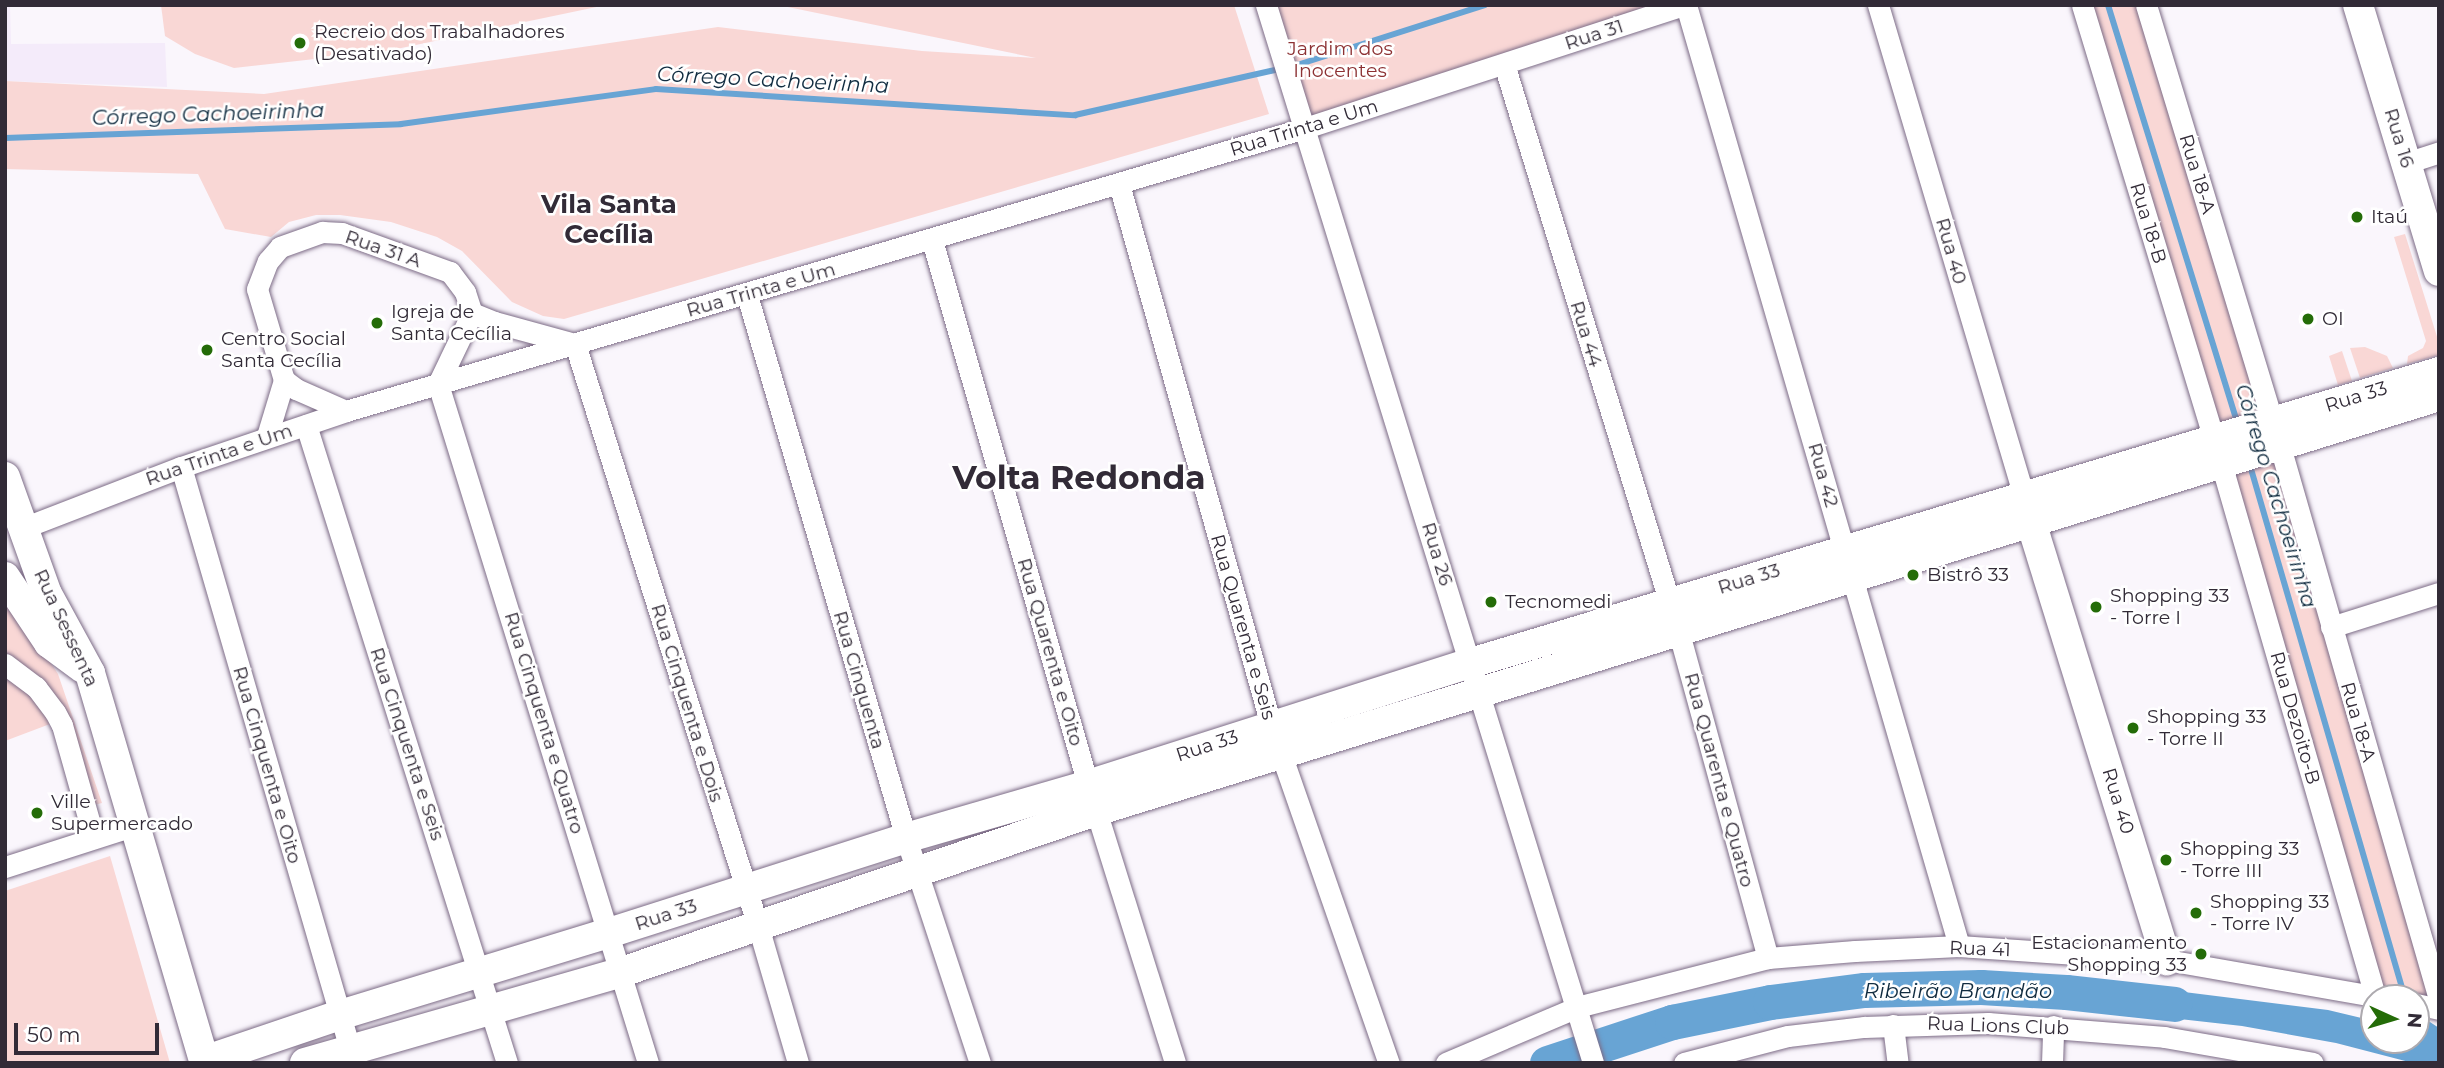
<!DOCTYPE html>
<meta charset="utf-8">
<style>
body{margin:0}
#map{position:relative;width:2444px;height:1068px;overflow:hidden;background:#faf6fc;font-family:Montserrat,sans-serif}
div>[style]{position:absolute}
[style*='--x']{left:calc(var(--x)*1px);top:calc(var(--y)*1px);width:calc(var(--w)*1px);rotate:calc(var(--a)*1deg)}
.built>*{inset:0;background:#f4ebfa}
.green>*{inset:0;background:#f9d7d5}
.water>*{inset:0;background:#68a4d4}
.stream>*{height:6px;margin:-3px;padding:0 3px;transform-origin:3px;border-radius:3px;background:#68a4d4}
.river>*{height:35px;margin:-17.5px;padding:0 17.5px;transform-origin:17.5px;border-radius:17.5px;background:#68a4d4}
.roads{filter:drop-shadow(0 0 2px #7c6b86) drop-shadow(0 0 2px #7c6b86)}
.street>*{height:21px;margin:-10.5px;padding:0 10.5px;transform-origin:10.5px;border-radius:10.5px;background:#fff}
.secondary>*{height:30px;margin:-15px;padding:0 15px;transform-origin:15px;border-radius:15px;background:#fff}
.dots>*{width:19px;height:19px;translate:-50% -50%;box-sizing:border-box;border:4px solid #fff;border-radius:50%}
span{translate:-50% -50%;white-space:nowrap;text-align:center;line-height:1.15;-webkit-text-stroke:5px #fff;paint-order:stroke}
.poi-label{font-size:19px;color:#322b37}
.left{translate:0 -50%;text-align:left}
.right{translate:-100% -50%;text-align:right}
.street-label{font-size:19px;color:#322b37}
.park-label{font-size:19px;color:#8c3133}
.water-label{font-size:21px;color:#112c40;font-style:italic}
.district-label{font-size:26px;color:#322b37;font-weight:700}
.town-label{font-size:33px;color:#322b37;font-weight:700}
.frame{position:absolute;inset:0;border:7px solid #322b37;pointer-events:none}
.north{position:absolute;left:2360px;top:984px;width:70px;height:70px;box-sizing:border-box;background:#fff;border:2px solid #adaaaf;border-radius:50%;rotate:94deg;font-size:19px;font-weight:700;line-height:28px;text-align:center;color:#322b37}
.north::after{content:'';display:block;margin:auto;width:24px;height:32px;background:#246c08;clip-path:polygon(50% 0,100% 100%,50% 72%,0 100%)}
.scale{position:absolute;left:14px;top:1023px;width:145px;height:32px;box-sizing:border-box;border:4px solid #322b37;border-top:0;padding-left:9px;font-size:21px;line-height:24px;white-space:nowrap;color:#322b37;-webkit-text-stroke:5px #fff;paint-order:stroke}
</style>
<div id="map">
<div class="built">
<i style="clip-path:polygon(5px 5px,10px 5px,11px 44px,165px 43px,167px 87px,5px 81px)"></i>
</div>
<div class="green">
<i style="clip-path:polygon(161px 5px,606px 5px,387px 51px,234px 68px,195px 54px,165px 36px)"></i>
<i style="clip-path:polygon(778px 5px,1234px 5px,1269px 114px,564px 319px,543px 316px,512px 302px,462px 251px,437px 237px,391px 222px,340px 215px,316px 215px,289px 222px,271px 237px,225px 229px,198px 174px,5px 169px,5px 81px,264px 94px,718px 27px,922px 51px,1036px 58px)"></i>
<i style="clip-path:polygon(1266px 5px,1683px 5px,1305px 128px)"></i>
<i style="clip-path:polygon(2082px 5px,2146px 5px,2273px 422px,2213px 441px)"></i>
<i style="clip-path:polygon(2405px 234px,2439px 343px,2439px 355px,2407px 364px,2408px 356px,2423px 348px,2426px 341px,2394px 237px)"></i>
<i style="clip-path:polygon(2365px 347px,2387px 356px,2393px 368px,2360px 378px,2350px 348px)"></i>
<i style="clip-path:polygon(2342px 351px,2352px 381px,2338px 385px,2329px 356px)"></i>
<i style="clip-path:polygon(2280px 446px,2439px 999px,2386px 998px,2220px 464px)"></i>
<i style="clip-path:polygon(5px 592px,58px 674px,102px 803px,94px 805px,24px 666px,5px 652px)"></i>
<i style="clip-path:polygon(5px 675px,40px 704px,50px 724px,5px 741px)"></i>
<i style="clip-path:polygon(110px 856px,170px 1063px,5px 1063px,5px 891px)"></i>
</div>
<div class="water">
<i style="clip-path:polygon(2128px 985px,2328px 1010px,2374px 1021px,2374px 1040px,2416px 1040px,2416px 1019px,2430px 1022px,2439px 1028px,2439px 1062px,2413px 1063px,2336px 1043px,2242px 1026px,2126px 1013px)"></i>
</div>
<div class="stream">
<i style="--x:2108;--y:5;--w:440;--a:72.8"></i>
<i style="--x:5;--y:138;--w:396;--a:-2"></i>
<i style="--x:401;--y:124;--w:257;--a:-7.8"></i>
<i style="--x:656;--y:89;--w:420;--a:3.6"></i>
<i style="--x:1075;--y:115;--w:228;--a:-12.7"></i>
<i style="--x:1297;--y:65;--w:197;--a:-17.7"></i>
<i style="--x:2249;--y:462;--w:558;--a:73.77"></i>
</div>
<div class="river">
<i style="--x:1547;--y:1063;--w:132;--a:-18.2"></i>
<i style="--x:1672;--y:1022;--w:100;--a:-11.5"></i>
<i style="--x:1770;--y:1002;--w:95;--a:-7.3"></i>
<i style="--x:1864;--y:990;--w:117;--a:-1.5"></i>
<i style="--x:1981;--y:987;--w:85;--a:3.4"></i>
<i style="--x:2066;--y:992;--w:109;--a:6.3"></i>
</div>
<div class="roads">
<div class="street">
<i style="--x:1266;--y:5;--w:1107;--a:72.82"></i>
<i style="--x:1686;--y:5;--w:980;--a:73.82"></i>
<i style="--x:1878;--y:5;--w:527;--a:73.46"></i>
<i style="--x:2082;--y:5;--w:486;--a:73.1"></i>
<i style="--x:2223;--y:470;--w:548;--a:73.88"></i>
<i style="--x:2146;--y:5;--w:436;--a:73.1"></i>
<i style="--x:2273;--y:422;--w:600;--a:73.95"></i>
<i style="--x:1504;--y:64;--w:595;--a:72.9"></i>
<i style="--x:1679;--y:633;--w:337;--a:74.7"></i>
<i style="--x:2406;--y:163;--w:35;--a:-18"></i>
<i style="--x:1119;--y:184;--w:562;--a:74.31"></i>
<i style="--x:1271;--y:725;--w:358;--a:70.8"></i>
<i style="--x:932;--y:240;--w:567;--a:74.03"></i>
<i style="--x:1088;--y:785;--w:291;--a:72.6"></i>
<i style="--x:747;--y:295;--w:566;--a:73.68"></i>
<i style="--x:906;--y:838;--w:237;--a:71.8"></i>
<i style="--x:472;--y:313;--w:24;--a:22"></i>
<i style="--x:494;--y:322;--w:84;--a:15.2"></i>
<i style="--x:575;--y:344;--w:610;--a:72.55"></i>
<i style="--x:758;--y:926;--w:143;--a:73.7"></i>
<i style="--x:346;--y:411;--w:55;--a:-156.3"></i>
<i style="--x:296;--y:389;--w:15;--a:-143"></i>
<i style="--x:284;--y:380;--w:95;--a:-106.5"></i>
<i style="--x:257;--y:289;--w:30;--a:-69"></i>
<i style="--x:268;--y:261;--w:18;--a:-49"></i>
<i style="--x:280;--y:247;--w:45;--a:-19.7"></i>
<i style="--x:322;--y:232;--w:20;--a:3"></i>
<i style="--x:342;--y:233;--w:115;--a:19.9"></i>
<i style="--x:450;--y:272;--w:25;--a:53"></i>
<i style="--x:465;--y:292;--w:22;--a:72"></i>
<i style="--x:472;--y:313;--w:79;--a:115.6"></i>
<i style="--x:438;--y:384;--w:711;--a:72.81"></i>
<i style="--x:306;--y:425;--w:669;--a:72.51"></i>
<i style="--x:267;--y:436;--w:59;--a:-73.1"></i>
<i style="--x:181;--y:467;--w:621;--a:73.81"></i>
<i style="--x:23;--y:528;--w:169;--a:-21.1"></i>
<i style="--x:181;--y:467;--w:174;--a:-18.7"></i>
<i style="--x:346;--y:411;--w:1000;--a:-16.44"></i>
<i style="--x:1305;--y:128;--w:398;--a:-18"></i>
<i style="--x:2331;--y:627;--w:113;--a:-17.5"></i>
<i style="--x:5;--y:664;--w:39;--a:37"></i>
<i style="--x:36;--y:687;--w:31;--a:53"></i>
<i style="--x:55;--y:712;--w:15;--a:62"></i>
<i style="--x:62;--y:725;--w:117;--a:74.2"></i>
<i style="--x:5;--y:867;--w:134;--a:-17.8"></i>
<i style="--x:2416;--y:1004;--w:24;--a:12"></i>
<i style="--x:1893;--y:1025;--w:38;--a:83"></i>
<i style="--x:1446;--y:1063;--w:142;--a:-23.1"></i>
<i style="--x:1577;--y:1007;--w:197;--a:-14.4"></i>
<i style="--x:1768;--y:958;--w:87;--a:-4.6"></i>
<i style="--x:1855;--y:951;--w:104;--a:-2.8"></i>
<i style="--x:1959;--y:946;--w:208;--a:3.9"></i>
<i style="--x:2167;--y:960;--w:221;--a:9.9"></i>
<i style="--x:1684;--y:1063;--w:107;--a:-14.6"></i>
<i style="--x:1788;--y:1036;--w:77;--a:-6.8"></i>
<i style="--x:1864;--y:1027;--w:124;--a:-1.8"></i>
<i style="--x:1988;--y:1023;--w:177;--a:4.5"></i>
<i style="--x:2164;--y:1037;--w:151;--a:9.9"></i>
<i style="--x:2052;--y:1063;--w:37;--a:-88"></i>
</div>
<div class="secondary">
<i style="--x:2358;--y:5;--w:278;--a:73.1"></i>
<i style="--x:5;--y:477;--w:124;--a:70.3"></i>
<i style="--x:47;--y:594;--w:90;--a:61.4"></i>
<i style="--x:90;--y:673;--w:407;--a:73.6"></i>
<i style="--x:2031;--y:522;--w:459;--a:72.8"></i>
<i style="--x:5;--y:577;--w:79;--a:56.3"></i>
<i style="--x:49;--y:643;--w:42;--a:36.3"></i>
<i style="--x:204;--y:1061;--w:144;--a:-18.7"></i>
<i style="--x:340;--y:1015;--w:281;--a:-17"></i>
<i style="--x:609;--y:933;--w:312;--a:-17.7"></i>
<i style="--x:906;--y:838;--w:190;--a:-16.2"></i>
<i style="--x:1088;--y:785;--w:402;--a:-17.7"></i>
<i style="--x:1471;--y:663;--w:1011;--a:-16.73"></i>
<i style="--x:305;--y:1063;--w:327;--a:-16"></i>
<i style="--x:619;--y:973;--w:504;--a:-18.76"></i>
<i style="--x:1096;--y:811;--w:1406;--a:-17.17"></i>
</div>
</div>
<div class="dots">
<i style="left:300px;top:43px;background:#246c08"></i>
<i style="left:2357px;top:217px;background:#246c08"></i>
<i style="left:2308px;top:319px;background:#246c08"></i>
<i style="left:377px;top:323px;background:#246c08"></i>
<i style="left:207px;top:350px;background:#246c08"></i>
<i style="left:1913px;top:575px;background:#246c08"></i>
<i style="left:1491px;top:602px;background:#246c08"></i>
<i style="left:2096px;top:607px;background:#246c08"></i>
<i style="left:2133px;top:728px;background:#246c08"></i>
<i style="left:37px;top:813px;background:#246c08"></i>
<i style="left:2166px;top:860px;background:#246c08"></i>
<i style="left:2196px;top:913px;background:#246c08"></i>
<i style="left:2201px;top:954px;background:#246c08"></i>
</div>
<div class="poi-label">
<span class="left" style="left:314px;top:43px">Recreio dos Trabalhadores<br>(Desativado)</span>
<span class="left" style="left:2371px;top:217px">Itaú</span>
<span class="left" style="left:391px;top:323px">Igreja de<br>Santa Cecília</span>
<span class="left" style="left:2322px;top:319px">OI</span>
<span class="left" style="left:221px;top:350px">Centro Social<br>Santa Cecília</span>
<span class="left" style="left:1927px;top:575px">Bistrô 33</span>
<span class="left" style="left:2110px;top:607px">Shopping 33<br>- Torre I</span>
<span class="left" style="left:1505px;top:602px">Tecnomedi</span>
<span class="left" style="left:2147px;top:728px">Shopping 33<br>- Torre II</span>
<span class="left" style="left:51px;top:813px">Ville<br>Supermercado</span>
<span class="left" style="left:2180px;top:860px">Shopping 33<br>- Torre III</span>
<span class="left" style="left:2210px;top:913px">Shopping 33<br>- Torre IV</span>
<span class="right" style="left:2187px;top:954px">Estacionamento<br>Shopping 33</span>
</div>
<div class="street-label">
<span style="left:1594px;top:35px;rotate:-18deg">Rua 31</span>
<span style="left:1304px;top:128px;rotate:-17deg">Rua Trinta e Um</span>
<span style="left:2399px;top:138px;rotate:73deg">Rua 16</span>
<span style="left:2197px;top:174px;rotate:73deg">Rua 18-A</span>
<span style="left:2148px;top:223px;rotate:73deg">Rua 18-B</span>
<span style="left:383px;top:249px;rotate:19deg">Rua 31 A</span>
<span style="left:1951px;top:251px;rotate:74deg">Rua 40</span>
<span style="left:761px;top:290px;rotate:-16deg">Rua Trinta e Um</span>
<span style="left:1586px;top:334px;rotate:73deg">Rua 44</span>
<span style="left:2356px;top:397px;rotate:-17deg">Rua 33</span>
<span style="left:219px;top:455px;rotate:-19deg">Rua Trinta e Um</span>
<span style="left:1823px;top:475px;rotate:74deg">Rua 42</span>
<span style="left:1437px;top:554px;rotate:73deg">Rua 26</span>
<span style="left:1749px;top:579px;rotate:-17deg">Rua 33</span>
<span style="left:1243px;top:627px;rotate:74deg">Rua Quarenta e Seis</span>
<span style="left:66px;top:628px;rotate:65deg">Rua Sessenta</span>
<span style="left:1050px;top:652px;rotate:74deg">Rua Quarenta e Oito</span>
<span style="left:859px;top:680px;rotate:74deg">Rua Cinquenta</span>
<span style="left:687px;top:703px;rotate:73deg">Rua Cinquenta e Dois</span>
<span style="left:2295px;top:718px;rotate:74deg">Rua Dezoito-B</span>
<span style="left:2358px;top:722px;rotate:74deg">Rua 18-A</span>
<span style="left:544px;top:723px;rotate:73deg">Rua Cinquenta e Quatro</span>
<span style="left:407px;top:744px;rotate:72deg">Rua Cinquenta e Seis</span>
<span style="left:1207px;top:746px;rotate:-18deg">Rua 33</span>
<span style="left:267px;top:765px;rotate:74deg">Rua Cinquenta e Oito</span>
<span style="left:1719px;top:780px;rotate:75deg">Rua Quarenta e Quatro</span>
<span style="left:2118px;top:801px;rotate:73deg">Rua 40</span>
<span style="left:666px;top:915px;rotate:-18deg">Rua 33</span>
<span style="left:1980px;top:949px;rotate:2deg">Rua 41</span>
<span style="left:1998px;top:1026px;rotate:2deg">Rua Lions Club</span>
</div>
<div class="park-label">
<span style="left:1340px;top:60px">Jardim dos<br>Inocentes</span>
</div>
<div class="water-label">
<span style="left:773px;top:80px;rotate:3deg">Córrego Cachoeirinha</span>
<span style="left:208px;top:114px;rotate:-2deg">Córrego Cachoeirinha</span>
<span style="left:2276px;top:496px;rotate:73deg">Córrego Cachoeirinha</span>
<span style="left:1958px;top:991px">Ribeirão Brandão</span>
</div>
<div class="district-label">
<span style="left:609px;top:220px">Vila Santa<br>Cecília</span>
</div>
<div class="town-label">
<span style="left:1079px;top:478px">Volta Redonda</span>
</div>
<div class="frame"></div>
<div class="north">N</div>
<div class="scale">50 m</div>
</div>
